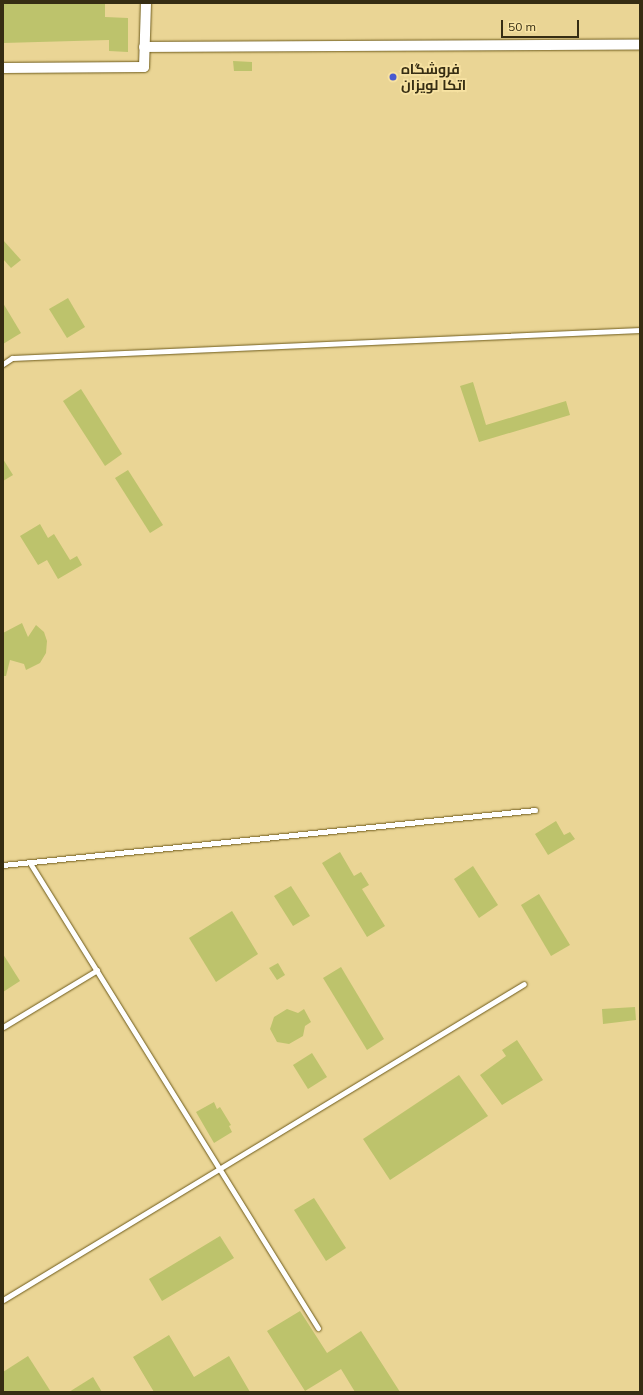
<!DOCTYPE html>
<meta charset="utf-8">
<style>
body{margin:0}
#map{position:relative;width:643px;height:1395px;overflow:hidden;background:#ead595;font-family:Mulish,Cairo,sans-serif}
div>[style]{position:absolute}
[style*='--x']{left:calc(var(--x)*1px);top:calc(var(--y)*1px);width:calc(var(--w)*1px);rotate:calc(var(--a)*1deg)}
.building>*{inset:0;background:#bdc36c}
.roads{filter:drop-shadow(0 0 1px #6e5b1b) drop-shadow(0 0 1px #6e5b1b)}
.service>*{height:5px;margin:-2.5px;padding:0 2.5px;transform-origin:2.5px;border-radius:2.5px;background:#fff}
.minor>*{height:10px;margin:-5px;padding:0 5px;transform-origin:5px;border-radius:5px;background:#fff}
.dots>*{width:11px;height:11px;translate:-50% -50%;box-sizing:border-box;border:2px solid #f7e2a2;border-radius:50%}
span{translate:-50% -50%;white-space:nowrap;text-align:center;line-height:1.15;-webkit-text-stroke:3.5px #f7e2a2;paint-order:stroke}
.poi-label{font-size:14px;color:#362d13;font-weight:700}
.left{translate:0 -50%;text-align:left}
.frame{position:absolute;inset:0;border:4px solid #362d13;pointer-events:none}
.scale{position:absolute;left:501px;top:20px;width:78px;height:18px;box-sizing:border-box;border:2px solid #362d13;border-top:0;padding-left:5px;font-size:12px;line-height:14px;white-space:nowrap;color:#362d13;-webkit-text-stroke:3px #f7e2a2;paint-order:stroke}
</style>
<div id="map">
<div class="building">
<i style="clip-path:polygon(3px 3px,105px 3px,105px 17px,128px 18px,128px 52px,109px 51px,109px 40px,3px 43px)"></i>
<i style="clip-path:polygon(233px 61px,252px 62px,252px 71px,234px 71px)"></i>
<i style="clip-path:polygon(3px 240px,21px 260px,11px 268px,3px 259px)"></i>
<i style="clip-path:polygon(68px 298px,85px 327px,67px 338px,49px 309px)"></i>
<i style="clip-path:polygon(3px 303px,21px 333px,3px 344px)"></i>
<i style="clip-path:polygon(473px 382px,486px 425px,566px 401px,570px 415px,479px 442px,460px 386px)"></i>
<i style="clip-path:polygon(81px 389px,122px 454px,105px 466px,63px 401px)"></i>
<i style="clip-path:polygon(3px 459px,13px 475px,3px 481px)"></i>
<i style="clip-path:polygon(128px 470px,163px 525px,150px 533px,115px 478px)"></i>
<i style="clip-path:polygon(40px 524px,48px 538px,54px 534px,70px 560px,77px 556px,82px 565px,58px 579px,47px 560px,38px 565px,20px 536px)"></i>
<i style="clip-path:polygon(22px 623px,28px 637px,36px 625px,44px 632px,47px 641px,46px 653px,40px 663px,26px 670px,24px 664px,10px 660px,6px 676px,3px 676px,3px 633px)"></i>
<i style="clip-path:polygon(556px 821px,564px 835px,570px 832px,575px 839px,548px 855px,535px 834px)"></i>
<i style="clip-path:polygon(340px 852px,354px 876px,361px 872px,369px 885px,362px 889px,385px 926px,367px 937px,322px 863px)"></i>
<i style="clip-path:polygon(473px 866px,498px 905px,479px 918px,454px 879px)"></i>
<i style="clip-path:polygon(291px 886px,310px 916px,293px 926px,274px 896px)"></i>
<i style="clip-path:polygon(539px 894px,570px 945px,551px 956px,521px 905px)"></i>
<i style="clip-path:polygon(232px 911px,258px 954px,216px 982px,189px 938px)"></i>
<i style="clip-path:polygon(3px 954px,20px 981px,3px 992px)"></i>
<i style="clip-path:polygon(278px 963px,285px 975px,277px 980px,269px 968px)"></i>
<i style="clip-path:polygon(341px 967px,384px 1039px,367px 1050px,323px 978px)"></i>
<i style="clip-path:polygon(635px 1007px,636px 1020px,603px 1024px,602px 1009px)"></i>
<i style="clip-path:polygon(287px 1009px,298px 1013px,304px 1009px,311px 1022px,305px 1026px,303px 1036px,289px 1044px,277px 1042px,270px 1029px,274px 1017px)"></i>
<i style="clip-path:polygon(517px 1040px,543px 1080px,502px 1105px,480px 1075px,506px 1056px,502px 1050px)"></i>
<i style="clip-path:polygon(312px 1053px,327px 1077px,308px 1089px,293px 1065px)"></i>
<i style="clip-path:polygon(459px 1075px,488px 1116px,390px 1180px,363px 1139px)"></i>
<i style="clip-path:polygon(214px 1102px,217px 1109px,220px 1107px,231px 1125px,229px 1126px,232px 1132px,214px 1143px,196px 1112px)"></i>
<i style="clip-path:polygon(314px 1198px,346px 1248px,326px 1261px,294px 1210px)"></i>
<i style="clip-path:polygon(220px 1236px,234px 1258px,162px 1301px,149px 1279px)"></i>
<i style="clip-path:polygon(300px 1311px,327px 1353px,361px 1331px,400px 1392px,355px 1392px,341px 1369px,305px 1391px,267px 1331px)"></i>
<i style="clip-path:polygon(169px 1335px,194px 1377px,229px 1356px,250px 1392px,154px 1392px,133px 1357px)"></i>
<i style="clip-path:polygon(28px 1356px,51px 1392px,3px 1392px,3px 1372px)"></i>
<i style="clip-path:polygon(93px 1377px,102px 1392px,69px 1392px)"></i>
</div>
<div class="roads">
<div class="service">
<i style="--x:3;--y:364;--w:11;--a:-34"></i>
<i style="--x:12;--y:358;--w:629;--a:-2.55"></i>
<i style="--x:30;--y:863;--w:547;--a:58.23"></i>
<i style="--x:3;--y:865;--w:535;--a:-5.9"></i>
<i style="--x:3;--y:1027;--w:110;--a:-31.2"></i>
<i style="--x:3;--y:1300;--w:609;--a:-31.24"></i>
</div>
<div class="minor">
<i style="--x:144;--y:47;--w:496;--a:-0.3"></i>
<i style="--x:3;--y:68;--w:141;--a:-0.4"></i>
<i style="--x:144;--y:67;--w:64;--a:-88.2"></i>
</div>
</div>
<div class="dots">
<i style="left:393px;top:77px;background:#495acf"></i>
</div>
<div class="poi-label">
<span class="left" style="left:401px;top:77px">فروشگاه<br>اتکا لویزان</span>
</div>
<div class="frame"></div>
<div class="scale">50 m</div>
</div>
